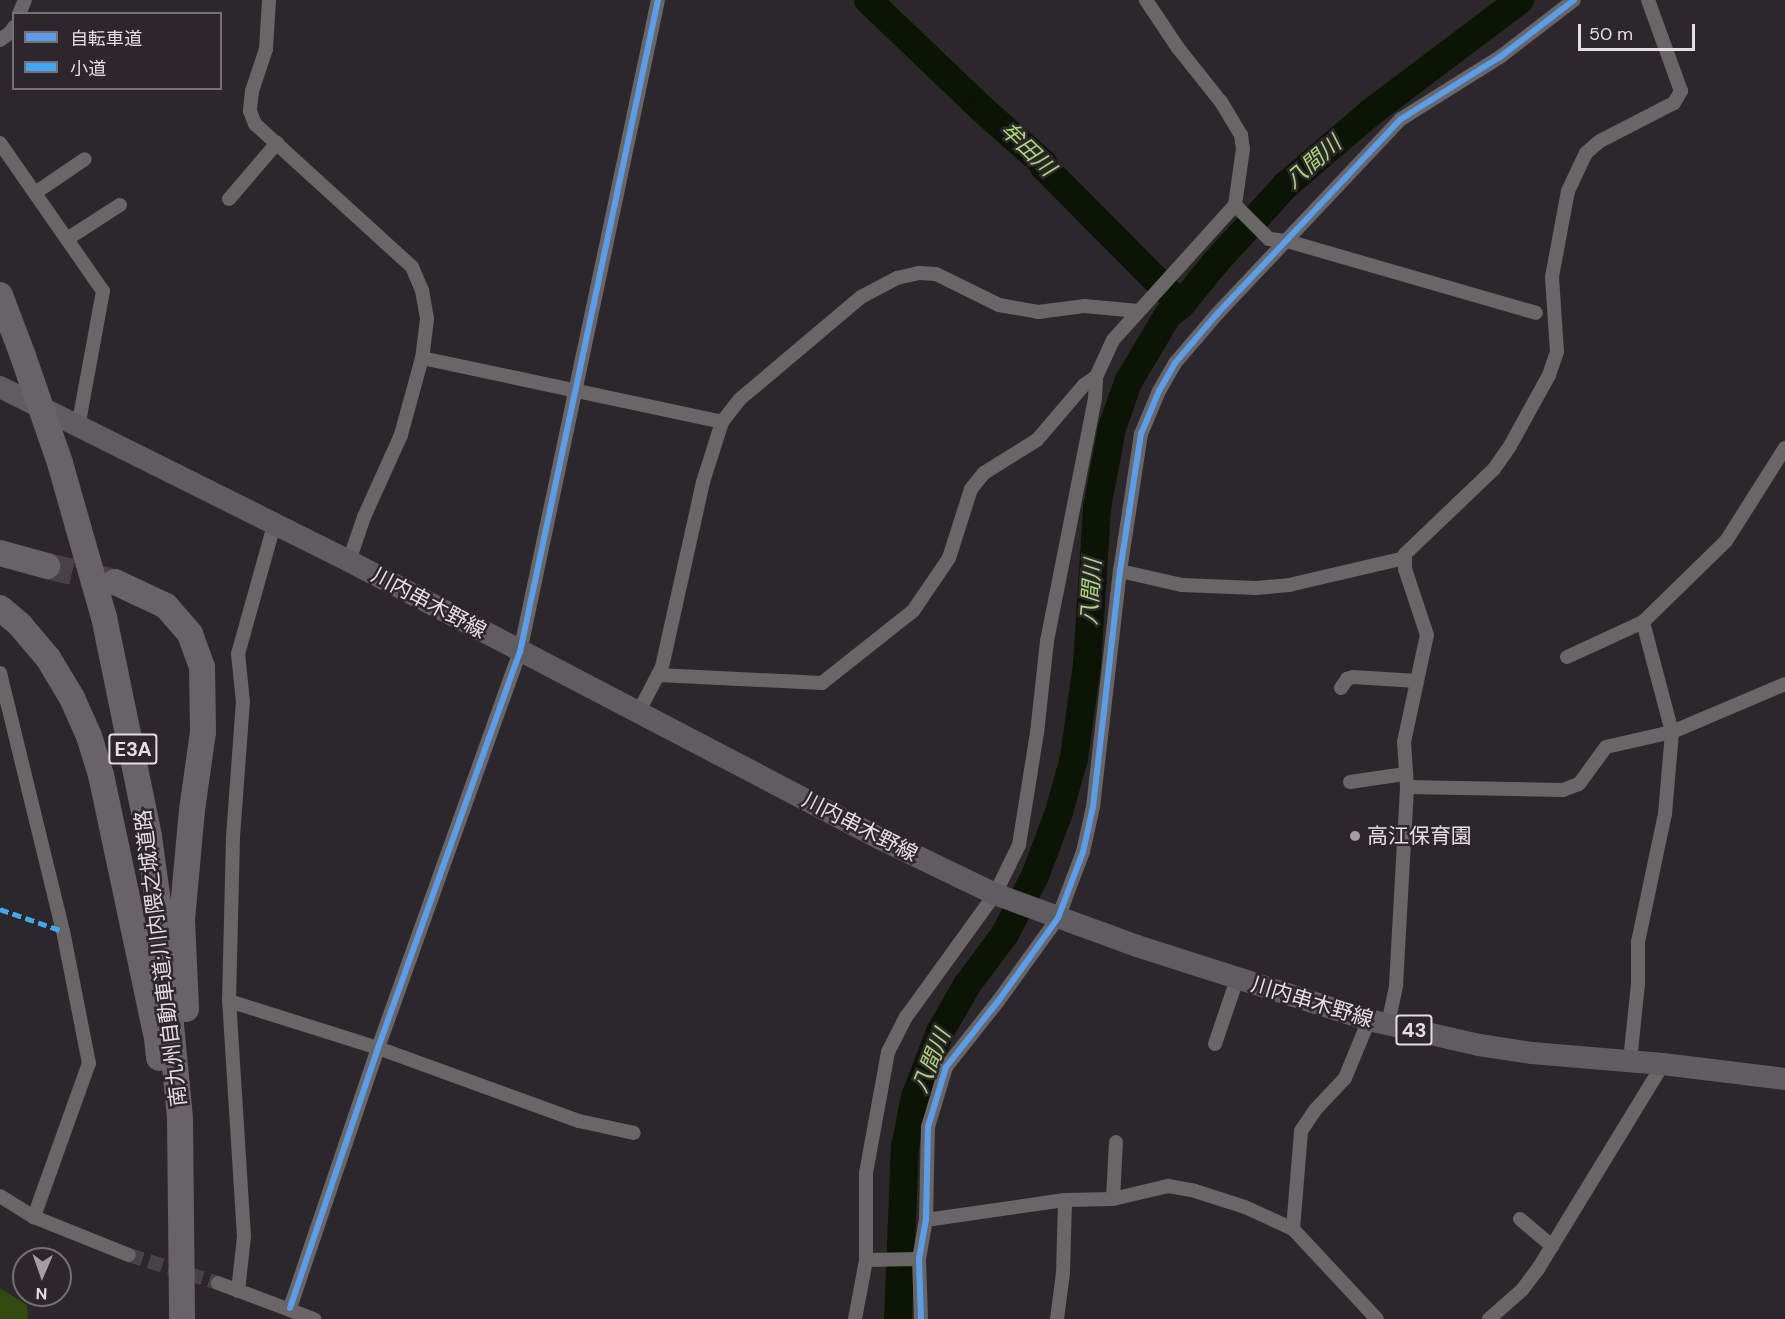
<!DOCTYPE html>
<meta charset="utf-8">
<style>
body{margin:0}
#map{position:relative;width:1785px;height:1319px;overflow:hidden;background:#2c272b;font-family:"DM Sans","Noto Sans JP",sans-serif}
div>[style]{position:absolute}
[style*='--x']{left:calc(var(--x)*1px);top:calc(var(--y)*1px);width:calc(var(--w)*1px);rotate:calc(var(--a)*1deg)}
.green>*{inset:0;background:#334a0e}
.river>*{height:28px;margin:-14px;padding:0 14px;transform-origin:14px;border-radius:14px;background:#0c1405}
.minor-tunnel>*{height:14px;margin-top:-7px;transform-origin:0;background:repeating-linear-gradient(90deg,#484247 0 14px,transparent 0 21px)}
.motorway-tunnel>*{height:26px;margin-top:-13px;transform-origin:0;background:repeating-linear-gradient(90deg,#484247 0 26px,transparent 0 39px)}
.minor>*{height:14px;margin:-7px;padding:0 7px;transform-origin:7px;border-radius:7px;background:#686667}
.primary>*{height:22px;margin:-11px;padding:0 11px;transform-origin:11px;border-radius:11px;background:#605d60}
.motorway>*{height:26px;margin:-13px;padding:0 13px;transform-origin:13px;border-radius:13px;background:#676366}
.motorway-bridge>*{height:26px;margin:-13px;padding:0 13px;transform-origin:13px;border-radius:13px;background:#676366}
.quiet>*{height:4.5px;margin-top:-2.25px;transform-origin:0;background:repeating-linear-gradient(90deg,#3fa9f5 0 9px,transparent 0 13.5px)}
.cycleway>*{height:6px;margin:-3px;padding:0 3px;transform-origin:3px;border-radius:3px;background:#5a9eea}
.dots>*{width:16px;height:16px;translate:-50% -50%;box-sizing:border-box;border:3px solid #2d262c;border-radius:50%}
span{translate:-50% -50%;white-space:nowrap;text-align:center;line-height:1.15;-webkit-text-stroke:5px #2d262c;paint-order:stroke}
.shield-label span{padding:2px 4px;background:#2d262c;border:2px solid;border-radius:4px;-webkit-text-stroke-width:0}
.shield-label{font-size:20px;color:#e4dee3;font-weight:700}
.street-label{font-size:21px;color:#e4dee3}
.poi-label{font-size:21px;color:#e4dee3}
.left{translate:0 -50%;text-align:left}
.water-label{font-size:22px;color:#aad875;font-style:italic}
.legend{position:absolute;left:12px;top:12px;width:210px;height:78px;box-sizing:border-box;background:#2d262c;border:2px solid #767075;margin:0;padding:8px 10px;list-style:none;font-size:18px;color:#e4dee3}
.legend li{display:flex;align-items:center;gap:12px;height:30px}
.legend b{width:30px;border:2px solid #767075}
.north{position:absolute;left:12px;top:1247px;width:60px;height:60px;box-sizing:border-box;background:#2d262c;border:2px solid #767075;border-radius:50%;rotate:182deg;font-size:16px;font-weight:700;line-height:24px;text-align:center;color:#e4dee3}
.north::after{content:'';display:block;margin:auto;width:21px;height:27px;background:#a49ea3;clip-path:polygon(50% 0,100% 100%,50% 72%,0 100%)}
.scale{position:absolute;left:1578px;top:24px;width:117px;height:27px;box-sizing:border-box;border:3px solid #e4dee3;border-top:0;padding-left:8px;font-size:18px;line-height:21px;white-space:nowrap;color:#e4dee3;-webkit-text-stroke:4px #2d262c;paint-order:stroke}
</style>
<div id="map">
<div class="green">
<i style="clip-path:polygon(0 1288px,27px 1305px,28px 1319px,0 1319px)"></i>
</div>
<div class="river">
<i style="--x:868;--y:0;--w:158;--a:43.7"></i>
<i style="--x:982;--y:109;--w:81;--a:41.5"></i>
<i style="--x:1043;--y:163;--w:4;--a:76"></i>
<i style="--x:1044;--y:167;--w:194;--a:45.2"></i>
<i style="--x:898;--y:1319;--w:172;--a:-87.7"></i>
<i style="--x:905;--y:1147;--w:51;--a:-78.7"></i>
<i style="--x:915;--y:1097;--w:70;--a:-69"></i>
<i style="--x:940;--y:1032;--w:54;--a:-60.1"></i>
<i style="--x:967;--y:985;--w:64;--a:-53.3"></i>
<i style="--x:1005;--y:934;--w:65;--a:-62.7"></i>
<i style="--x:1035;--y:876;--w:68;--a:-69.4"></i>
<i style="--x:1059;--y:812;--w:56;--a:-74.5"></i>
<i style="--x:1074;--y:758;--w:95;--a:-82.1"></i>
<i style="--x:1087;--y:664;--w:156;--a:-86.3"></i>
<i style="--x:1097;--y:508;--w:81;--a:-79.4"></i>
<i style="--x:1112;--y:428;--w:49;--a:-70.8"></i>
<i style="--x:1128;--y:382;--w:78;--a:-59.2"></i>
<i style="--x:1168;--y:315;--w:16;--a:-38"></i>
<i style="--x:1181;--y:305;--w:54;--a:-51"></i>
<i style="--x:1215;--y:263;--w:105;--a:-47.7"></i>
<i style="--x:1286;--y:185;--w:111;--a:-40.6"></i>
<i style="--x:1370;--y:113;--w:188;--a:-37"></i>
</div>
<div class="minor-tunnel">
<i style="--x:129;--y:1255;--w:93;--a:17.5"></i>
</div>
<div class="motorway-tunnel">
<i style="--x:47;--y:566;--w:66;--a:13.2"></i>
</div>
<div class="minor">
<i style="--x:269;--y:0;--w:49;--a:93.5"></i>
<i style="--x:266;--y:49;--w:44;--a:108.4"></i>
<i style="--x:252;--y:91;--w:20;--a:96"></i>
<i style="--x:250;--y:111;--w:14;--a:69"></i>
<i style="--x:255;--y:124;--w:212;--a:42.3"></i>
<i style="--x:412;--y:267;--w:25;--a:67"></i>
<i style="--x:422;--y:290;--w:29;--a:80"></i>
<i style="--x:427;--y:319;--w:39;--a:97"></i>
<i style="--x:422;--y:358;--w:80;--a:105.3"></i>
<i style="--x:401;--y:435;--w:90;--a:114.3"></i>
<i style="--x:364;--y:517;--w:46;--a:108.8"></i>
<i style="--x:19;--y:14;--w:15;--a:-67"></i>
<i style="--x:0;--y:40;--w:14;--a:-36"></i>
<i style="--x:11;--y:32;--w:6;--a:-59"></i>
<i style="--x:0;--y:143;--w:180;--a:55.2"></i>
<i style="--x:103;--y:291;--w:138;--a:100.4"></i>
<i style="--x:35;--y:193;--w:60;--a:-34.2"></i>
<i style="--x:229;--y:199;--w:74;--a:-49.4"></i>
<i style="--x:1235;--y:205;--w:48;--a:45"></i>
<i style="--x:1269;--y:239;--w:18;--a:6"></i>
<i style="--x:1287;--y:241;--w:259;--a:16.1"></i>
<i style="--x:67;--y:239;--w:63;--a:-32.7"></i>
<i style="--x:422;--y:358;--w:307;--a:12"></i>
<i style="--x:1120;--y:571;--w:64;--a:12.7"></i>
<i style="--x:1182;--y:585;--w:74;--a:2.3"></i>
<i style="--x:1256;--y:588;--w:33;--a:-5"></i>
<i style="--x:1289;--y:585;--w:119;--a:-13.1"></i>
<i style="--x:1567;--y:657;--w:84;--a:-24.7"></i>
<i style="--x:0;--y:673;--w:266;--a:76.3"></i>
<i style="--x:63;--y:931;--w:135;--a:78.9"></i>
<i style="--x:89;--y:1063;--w:164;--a:109.7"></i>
<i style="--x:658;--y:675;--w:164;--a:2.8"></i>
<i style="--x:822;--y:683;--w:116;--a:-38.4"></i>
<i style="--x:913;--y:611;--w:64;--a:-55.8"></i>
<i style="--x:949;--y:558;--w:72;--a:-72.3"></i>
<i style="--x:971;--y:489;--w:21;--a:-51"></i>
<i style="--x:984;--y:473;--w:62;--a:-31.9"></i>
<i style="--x:1037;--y:440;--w:72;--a:-49.5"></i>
<i style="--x:1084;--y:385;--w:14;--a:-34"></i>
<i style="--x:1341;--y:688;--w:11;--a:-56"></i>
<i style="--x:1347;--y:679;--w:6;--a:-18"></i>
<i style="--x:1353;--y:677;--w:64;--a:3.6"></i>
<i style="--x:638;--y:713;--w:52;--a:-62.4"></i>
<i style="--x:662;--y:667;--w:189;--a:-77.5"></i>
<i style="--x:703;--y:482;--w:63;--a:-72.4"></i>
<i style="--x:722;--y:422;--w:29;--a:-52"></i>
<i style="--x:740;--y:399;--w:158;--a:-40.1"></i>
<i style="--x:861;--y:297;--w:41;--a:-27.8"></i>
<i style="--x:897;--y:278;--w:23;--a:-13"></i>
<i style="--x:919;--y:273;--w:17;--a:3"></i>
<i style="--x:936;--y:274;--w:70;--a:26.2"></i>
<i style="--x:999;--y:305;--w:40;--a:10"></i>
<i style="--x:1038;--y:312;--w:46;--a:-7.4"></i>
<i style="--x:1084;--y:306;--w:55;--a:5.2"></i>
<i style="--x:1350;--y:782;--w:56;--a:-8.3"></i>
<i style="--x:1407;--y:787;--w:156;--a:1.1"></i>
<i style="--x:1563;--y:790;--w:17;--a:-21"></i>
<i style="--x:1579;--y:784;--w:46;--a:-53.9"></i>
<i style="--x:1606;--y:747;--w:68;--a:-12.8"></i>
<i style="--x:1672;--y:732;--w:123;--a:-23"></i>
<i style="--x:229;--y:1001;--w:156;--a:17.5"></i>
<i style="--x:378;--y:1048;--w:214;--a:20"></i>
<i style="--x:579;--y:1121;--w:56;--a:12.3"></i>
<i style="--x:1388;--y:1024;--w:40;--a:-78"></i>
<i style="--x:1396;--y:985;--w:198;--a:-86.8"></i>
<i style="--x:1407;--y:787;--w:45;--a:-93.8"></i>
<i style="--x:1404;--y:742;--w:109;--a:-77.9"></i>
<i style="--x:1427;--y:635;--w:70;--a:-108.4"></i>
<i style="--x:1405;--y:569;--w:15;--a:-90"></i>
<i style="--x:1405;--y:554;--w:123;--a:-43.7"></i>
<i style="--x:1494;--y:469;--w:28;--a:-55"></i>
<i style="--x:1510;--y:446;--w:81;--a:-61.2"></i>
<i style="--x:1549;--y:375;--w:24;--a:-71"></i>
<i style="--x:1557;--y:352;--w:75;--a:-93.8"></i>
<i style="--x:1552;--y:277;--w:87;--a:-79.5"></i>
<i style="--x:1568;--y:191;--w:42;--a:-64.7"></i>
<i style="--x:1586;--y:153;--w:18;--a:-41"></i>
<i style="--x:1600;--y:141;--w:83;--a:-27.2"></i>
<i style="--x:1674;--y:103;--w:14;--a:-60"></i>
<i style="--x:1681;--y:91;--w:97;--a:-109.9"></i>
<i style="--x:1215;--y:1044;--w:69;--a:-71.3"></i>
<i style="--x:1630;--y:1061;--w:77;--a:-84.1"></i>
<i style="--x:1638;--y:984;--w:42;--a:-90"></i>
<i style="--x:1638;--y:942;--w:131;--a:-78.1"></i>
<i style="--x:1665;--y:814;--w:82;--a:-85.1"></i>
<i style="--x:1672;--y:732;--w:114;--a:-104.8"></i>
<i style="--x:1643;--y:622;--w:116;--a:-44.3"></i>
<i style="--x:1726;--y:541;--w:110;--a:-57.6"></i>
<i style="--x:0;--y:1196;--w:40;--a:32"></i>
<i style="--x:34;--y:1217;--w:102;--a:21.8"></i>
<i style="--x:1113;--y:1199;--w:57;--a:-87"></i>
<i style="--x:1520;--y:1219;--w:42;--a:40.2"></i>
<i style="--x:926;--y:1220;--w:140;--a:-8.2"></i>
<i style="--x:1065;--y:1200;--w:48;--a:-1.2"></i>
<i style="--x:1113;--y:1199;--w:57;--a:-13.3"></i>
<i style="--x:1168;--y:1186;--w:27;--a:10"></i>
<i style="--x:1195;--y:1191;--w:52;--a:17.7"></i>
<i style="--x:1245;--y:1207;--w:53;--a:24.6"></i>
<i style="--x:1293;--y:1229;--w:123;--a:47"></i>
<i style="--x:1293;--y:1229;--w:98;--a:-85.3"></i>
<i style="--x:1301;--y:1131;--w:25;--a:-56"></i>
<i style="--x:1315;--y:1110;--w:44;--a:-46.8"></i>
<i style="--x:1345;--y:1078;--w:63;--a:-67.5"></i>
<i style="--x:866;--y:1260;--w:53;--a:-1.1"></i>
<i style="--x:218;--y:1283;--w:103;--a:20.6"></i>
<i style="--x:238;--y:1291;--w:54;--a:-83.7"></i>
<i style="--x:244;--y:1237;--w:236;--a:-93.6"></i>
<i style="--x:229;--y:1001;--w:164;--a:-88.6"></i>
<i style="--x:233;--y:837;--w:135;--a:-85.8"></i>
<i style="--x:243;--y:702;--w:48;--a:-95.9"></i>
<i style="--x:238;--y:654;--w:134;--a:-74.4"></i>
<i style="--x:290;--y:1308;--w:274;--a:-71.3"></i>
<i style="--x:378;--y:1048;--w:421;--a:-70.3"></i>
<i style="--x:520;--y:652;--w:666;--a:-78.05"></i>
<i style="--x:855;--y:1319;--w:60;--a:-79.4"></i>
<i style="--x:866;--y:1260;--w:87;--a:-90"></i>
<i style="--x:866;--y:1173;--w:123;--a:-79.7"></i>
<i style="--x:888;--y:1052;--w:39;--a:-63"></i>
<i style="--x:906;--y:1017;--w:152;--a:-54.1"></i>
<i style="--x:995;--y:894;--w:55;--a:-63.9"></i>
<i style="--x:1019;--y:845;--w:113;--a:-80.9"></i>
<i style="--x:1037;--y:733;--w:93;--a:-83.8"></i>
<i style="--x:1047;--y:641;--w:248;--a:-78.8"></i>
<i style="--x:1095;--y:398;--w:21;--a:-87"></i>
<i style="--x:1096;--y:377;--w:41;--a:-65.3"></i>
<i style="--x:1113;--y:340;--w:182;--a:-47.9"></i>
<i style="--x:1235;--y:205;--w:57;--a:-81.9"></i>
<i style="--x:1243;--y:149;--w:14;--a:-98"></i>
<i style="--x:1241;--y:135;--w:39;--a:-121"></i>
<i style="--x:1221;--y:102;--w:69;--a:-128.5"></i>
<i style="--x:1178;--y:48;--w:58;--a:-123.7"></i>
<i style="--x:921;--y:1319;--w:60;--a:-91.9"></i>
<i style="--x:919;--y:1259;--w:40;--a:-80"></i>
<i style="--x:926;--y:1220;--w:93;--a:-88.8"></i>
<i style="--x:928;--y:1127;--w:63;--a:-73.3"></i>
<i style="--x:946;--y:1067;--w:85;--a:-51.7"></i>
<i style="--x:999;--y:1000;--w:101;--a:-54.3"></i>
<i style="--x:1058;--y:918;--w:71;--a:-69.3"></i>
<i style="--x:1083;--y:852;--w:46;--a:-77.5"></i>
<i style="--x:1093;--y:807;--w:238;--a:-83.5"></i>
<i style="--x:1120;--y:571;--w:139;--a:-81.3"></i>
<i style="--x:1141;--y:434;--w:47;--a:-67.3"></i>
<i style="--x:1159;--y:391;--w:32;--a:-60"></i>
<i style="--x:1175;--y:363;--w:65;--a:-49.4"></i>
<i style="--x:1217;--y:314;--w:268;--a:-46.7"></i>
<i style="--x:1401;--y:119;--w:117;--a:-32.1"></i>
<i style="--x:1500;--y:57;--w:93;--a:-37.6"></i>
<i style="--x:1057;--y:1319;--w:46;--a:-82.6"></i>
<i style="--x:1063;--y:1273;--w:73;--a:-88.4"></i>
<i style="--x:1489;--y:1319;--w:44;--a:-41.3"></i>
<i style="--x:1522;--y:1290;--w:26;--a:-53"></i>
<i style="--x:1538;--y:1269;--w:240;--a:-58.6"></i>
</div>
<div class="primary">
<i style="--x:0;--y:387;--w:390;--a:26.5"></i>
<i style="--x:349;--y:561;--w:600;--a:27.59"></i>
<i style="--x:881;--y:839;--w:127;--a:25.8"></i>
<i style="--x:995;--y:894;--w:151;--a:20.1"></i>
<i style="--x:1137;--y:946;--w:244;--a:17.7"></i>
<i style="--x:1369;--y:1020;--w:113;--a:12.8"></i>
<i style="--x:1479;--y:1045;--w:54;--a:8.6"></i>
<i style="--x:1532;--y:1053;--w:131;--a:4.8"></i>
<i style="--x:1663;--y:1064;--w:123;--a:7"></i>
</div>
<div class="motorway">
<i style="--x:0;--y:295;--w:65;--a:69.3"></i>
<i style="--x:60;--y:463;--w:160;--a:74.1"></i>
<i style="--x:104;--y:617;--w:225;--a:78.4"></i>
<i style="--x:149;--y:837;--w:95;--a:82.1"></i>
<i style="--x:162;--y:931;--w:189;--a:84.5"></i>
<i style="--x:180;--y:1119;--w:200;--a:89.4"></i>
<i style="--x:0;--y:553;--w:49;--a:15.5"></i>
<i style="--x:115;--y:582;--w:56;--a:25.2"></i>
<i style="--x:166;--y:606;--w:37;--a:49"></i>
<i style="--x:190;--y:634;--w:35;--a:70"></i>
<i style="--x:202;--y:667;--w:65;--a:89.1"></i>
<i style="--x:203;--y:732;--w:79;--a:98"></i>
<i style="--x:192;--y:810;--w:110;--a:95.2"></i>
<i style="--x:182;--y:920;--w:89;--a:87.4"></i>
<i style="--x:0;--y:608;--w:26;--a:40"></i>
<i style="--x:20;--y:625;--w:43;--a:49.7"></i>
<i style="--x:48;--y:658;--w:47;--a:59"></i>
<i style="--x:72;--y:698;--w:42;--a:65.9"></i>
<i style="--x:89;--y:736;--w:41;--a:72.9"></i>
<i style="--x:101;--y:775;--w:269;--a:78"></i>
<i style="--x:157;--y:1038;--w:20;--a:84"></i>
</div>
<div class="motorway-bridge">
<i style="--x:23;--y:356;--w:113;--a:70.9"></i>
</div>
<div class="quiet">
<i style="--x:0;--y:909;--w:67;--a:19.2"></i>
</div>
<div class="cycleway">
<i style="--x:290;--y:1308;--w:274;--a:-71.3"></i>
<i style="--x:378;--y:1048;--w:421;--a:-70.3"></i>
<i style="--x:520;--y:652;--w:666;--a:-78.05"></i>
<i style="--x:921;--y:1319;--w:60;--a:-91.9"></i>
<i style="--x:919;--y:1259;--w:40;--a:-80"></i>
<i style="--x:926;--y:1220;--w:93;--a:-88.8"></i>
<i style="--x:928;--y:1127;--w:63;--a:-73.3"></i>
<i style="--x:946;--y:1067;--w:85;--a:-51.7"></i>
<i style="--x:999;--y:1000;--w:101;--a:-54.3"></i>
<i style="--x:1058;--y:918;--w:71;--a:-69.3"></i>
<i style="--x:1083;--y:852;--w:46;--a:-77.5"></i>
<i style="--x:1093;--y:807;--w:238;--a:-83.5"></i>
<i style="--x:1120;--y:571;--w:139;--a:-81.3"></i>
<i style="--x:1141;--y:434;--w:47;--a:-67.3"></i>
<i style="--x:1159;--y:391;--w:32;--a:-60"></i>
<i style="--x:1175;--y:363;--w:65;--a:-49.4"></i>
<i style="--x:1217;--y:314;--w:268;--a:-46.7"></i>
<i style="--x:1401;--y:119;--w:117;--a:-32.1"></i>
<i style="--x:1500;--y:57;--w:93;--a:-37.6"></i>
</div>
<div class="dots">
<i style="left:1355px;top:836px;background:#a49ea3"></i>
</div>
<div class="shield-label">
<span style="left:133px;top:749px">E3A</span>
<span style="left:1414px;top:1030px">43</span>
</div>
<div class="street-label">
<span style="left:429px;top:603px;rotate:28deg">川内串木野線</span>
<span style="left:860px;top:827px;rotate:27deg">川内串木野線</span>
<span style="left:161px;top:958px;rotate:-97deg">南九州自動車道;川内隈之城道路</span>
<span style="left:1312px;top:1002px;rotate:17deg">川内串木野線</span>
</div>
<div class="poi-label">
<span class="left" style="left:1367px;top:836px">高江保育園</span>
</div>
<div class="water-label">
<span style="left:1028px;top:149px;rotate:44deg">牟田川</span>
<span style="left:1313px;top:162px;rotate:-41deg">八間川</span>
<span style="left:1091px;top:592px;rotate:-86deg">八間川</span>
<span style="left:931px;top:1061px;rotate:-68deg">八間川</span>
</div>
<ul class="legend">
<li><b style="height:8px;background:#5a9eea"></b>自転車道</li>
<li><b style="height:8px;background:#3fa9f5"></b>小道</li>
</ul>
<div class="north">N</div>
<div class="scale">50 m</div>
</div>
